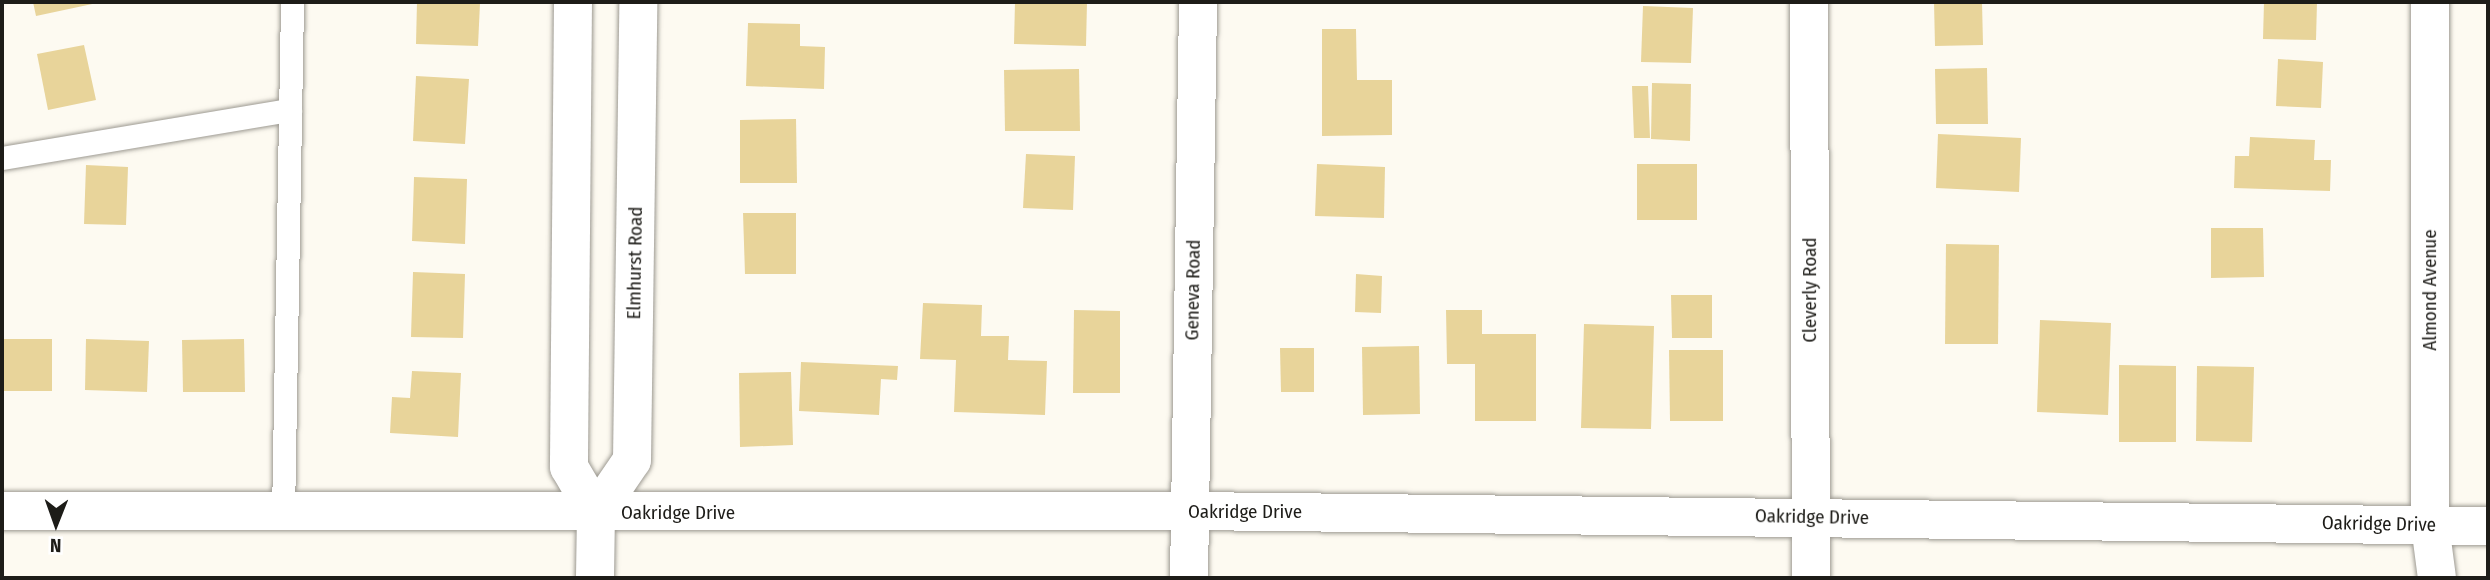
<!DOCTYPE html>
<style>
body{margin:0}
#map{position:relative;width:2490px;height:580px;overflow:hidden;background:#fdfaf1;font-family:"Fira Sans Condensed",sans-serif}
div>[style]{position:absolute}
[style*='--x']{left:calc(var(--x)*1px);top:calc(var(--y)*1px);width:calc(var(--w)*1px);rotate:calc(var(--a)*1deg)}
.building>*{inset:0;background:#e8d49a}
.roads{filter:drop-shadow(0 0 2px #9d9a92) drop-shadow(0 0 2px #9d9a92)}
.service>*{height:23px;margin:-11.5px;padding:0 11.5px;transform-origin:11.5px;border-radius:11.5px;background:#fff}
.minor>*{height:38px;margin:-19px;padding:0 19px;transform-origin:19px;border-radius:19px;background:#fff}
.tertiary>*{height:38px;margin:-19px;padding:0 19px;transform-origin:19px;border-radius:19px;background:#fff}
span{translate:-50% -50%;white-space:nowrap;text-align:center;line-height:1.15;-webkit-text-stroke:6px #fff;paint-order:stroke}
.street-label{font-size:19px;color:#1d1c18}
.frame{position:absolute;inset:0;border:4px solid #1d1c18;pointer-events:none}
.north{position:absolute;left:21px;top:489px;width:70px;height:70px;-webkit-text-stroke:5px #fff;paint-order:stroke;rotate:181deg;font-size:19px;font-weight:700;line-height:28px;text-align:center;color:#1d1c18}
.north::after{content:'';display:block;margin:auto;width:24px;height:32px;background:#1d1c18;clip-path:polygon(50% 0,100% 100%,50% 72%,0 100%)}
</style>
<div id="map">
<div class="building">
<i style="clip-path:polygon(33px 2px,97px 2px,97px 3px,36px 16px)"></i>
<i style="clip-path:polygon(417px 2px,480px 3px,478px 46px,416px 44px)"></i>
<i style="clip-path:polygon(1015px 2px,1087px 2px,1086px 46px,1014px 44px)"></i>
<i style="clip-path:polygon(1934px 2px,1982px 2px,1983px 45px,1935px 46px)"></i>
<i style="clip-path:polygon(2264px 2px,2317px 2px,2316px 40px,2263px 39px)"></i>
<i style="clip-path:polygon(1643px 6px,1693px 8px,1691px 63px,1641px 62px)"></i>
<i style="clip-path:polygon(748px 23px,800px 24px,800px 46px,825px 47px,824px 89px,746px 86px)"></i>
<i style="clip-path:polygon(1322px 29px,1356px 29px,1357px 80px,1392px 80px,1392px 135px,1322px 136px)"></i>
<i style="clip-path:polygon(84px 45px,96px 100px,48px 110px,37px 54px)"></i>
<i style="clip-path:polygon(2278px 59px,2323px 62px,2321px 108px,2276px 106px)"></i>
<i style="clip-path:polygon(1987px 68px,1988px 124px,1936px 124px,1935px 69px)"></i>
<i style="clip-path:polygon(1079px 69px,1080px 131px,1005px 131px,1004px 70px)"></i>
<i style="clip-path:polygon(416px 76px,469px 79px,465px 144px,413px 141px)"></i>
<i style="clip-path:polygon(1652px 83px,1691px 84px,1690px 141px,1651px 139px)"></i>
<i style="clip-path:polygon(1632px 86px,1648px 86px,1650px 138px,1634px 138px)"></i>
<i style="clip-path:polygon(796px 119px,797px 183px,740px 183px,740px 120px)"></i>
<i style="clip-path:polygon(1938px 134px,2021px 138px,2019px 192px,1936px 188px)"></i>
<i style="clip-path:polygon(2250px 137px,2315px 140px,2314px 160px,2331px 160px,2330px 191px,2234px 188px,2235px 156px,2249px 156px)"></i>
<i style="clip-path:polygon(1026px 154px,1075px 156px,1073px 210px,1023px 208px)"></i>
<i style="clip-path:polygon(1317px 164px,1385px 167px,1384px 218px,1315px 216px)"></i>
<i style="clip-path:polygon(1637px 164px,1697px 164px,1697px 220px,1637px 220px)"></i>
<i style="clip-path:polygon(86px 165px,128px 167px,126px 225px,84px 224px)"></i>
<i style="clip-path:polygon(414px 177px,467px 179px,465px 244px,412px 241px)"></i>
<i style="clip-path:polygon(743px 213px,796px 213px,796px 274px,745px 274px)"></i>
<i style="clip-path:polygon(2211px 228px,2263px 228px,2264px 277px,2211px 278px)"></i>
<i style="clip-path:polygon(1946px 244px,1999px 245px,1998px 344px,1945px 344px)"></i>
<i style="clip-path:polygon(413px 272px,465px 274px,463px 338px,411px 337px)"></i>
<i style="clip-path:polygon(1356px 274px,1382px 276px,1381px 313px,1355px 312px)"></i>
<i style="clip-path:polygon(1671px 295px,1712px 295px,1712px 338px,1672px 338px)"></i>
<i style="clip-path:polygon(923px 303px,982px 305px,981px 336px,1009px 336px,1008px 360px,1047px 361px,1045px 415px,954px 412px,956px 360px,920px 359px)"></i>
<i style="clip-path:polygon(1074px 310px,1120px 311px,1120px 393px,1073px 393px)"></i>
<i style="clip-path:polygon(1446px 310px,1482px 310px,1482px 334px,1536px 334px,1536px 421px,1475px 421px,1475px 364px,1447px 364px)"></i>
<i style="clip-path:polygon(2040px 320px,2111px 323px,2108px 415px,2037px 412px)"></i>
<i style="clip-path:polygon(1584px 324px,1654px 326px,1651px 429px,1581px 428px)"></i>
<i style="clip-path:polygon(2px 339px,52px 339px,52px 391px,2px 391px)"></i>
<i style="clip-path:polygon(86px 339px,149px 341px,147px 392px,85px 390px)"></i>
<i style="clip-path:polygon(244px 339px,245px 392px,183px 392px,182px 340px)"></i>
<i style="clip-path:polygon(1419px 346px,1420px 414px,1363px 415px,1362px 347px)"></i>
<i style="clip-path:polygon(1280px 348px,1314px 348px,1314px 392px,1281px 392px)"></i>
<i style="clip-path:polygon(1669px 350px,1723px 350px,1723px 421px,1670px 421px)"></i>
<i style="clip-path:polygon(801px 362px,898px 366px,897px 380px,881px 379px,879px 415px,799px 411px)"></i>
<i style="clip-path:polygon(2119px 365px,2176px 366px,2176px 442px,2119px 442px)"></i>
<i style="clip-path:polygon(2197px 366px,2254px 367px,2252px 442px,2196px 441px)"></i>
<i style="clip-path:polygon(412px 371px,461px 373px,458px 437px,390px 433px,392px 397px,410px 398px)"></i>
<i style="clip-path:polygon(791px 372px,793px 445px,740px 447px,739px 373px)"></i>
</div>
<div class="roads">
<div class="service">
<i style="--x:2;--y:158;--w:292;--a:-9.5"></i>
<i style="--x:283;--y:515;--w:513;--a:-88.99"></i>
</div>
<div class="minor">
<i style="--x:1809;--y:2;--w:576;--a:89.8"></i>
<i style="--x:2430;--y:2;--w:523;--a:90"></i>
<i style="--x:2430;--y:525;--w:53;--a:82.5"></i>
<i style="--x:2;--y:511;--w:1188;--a:0"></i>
<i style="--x:1190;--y:511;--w:1298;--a:0.66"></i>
<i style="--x:1189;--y:578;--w:576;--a:-89.1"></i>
</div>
<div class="tertiary">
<i style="--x:573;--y:2;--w:465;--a:90.5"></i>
<i style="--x:569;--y:467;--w:53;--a:59.6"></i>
<i style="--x:596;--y:513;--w:65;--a:90.9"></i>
<i style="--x:596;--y:513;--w:64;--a:-55.8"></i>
<i style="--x:632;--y:460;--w:458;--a:-89.2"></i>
</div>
</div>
<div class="street-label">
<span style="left:635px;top:263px;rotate:-89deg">Elmhurst Road</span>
<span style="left:1193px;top:290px;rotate:-89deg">Geneva Road</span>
<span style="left:1810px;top:290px;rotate:-90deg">Cleverly Road</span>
<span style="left:2430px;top:290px;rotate:-90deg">Almond Avenue</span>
<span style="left:1245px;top:512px">Oakridge Drive</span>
<span style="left:678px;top:513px">Oakridge Drive</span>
<span style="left:1812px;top:517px;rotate:1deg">Oakridge Drive</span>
<span style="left:2379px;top:524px;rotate:1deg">Oakridge Drive</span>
</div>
<div class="frame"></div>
<div class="north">N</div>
</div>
